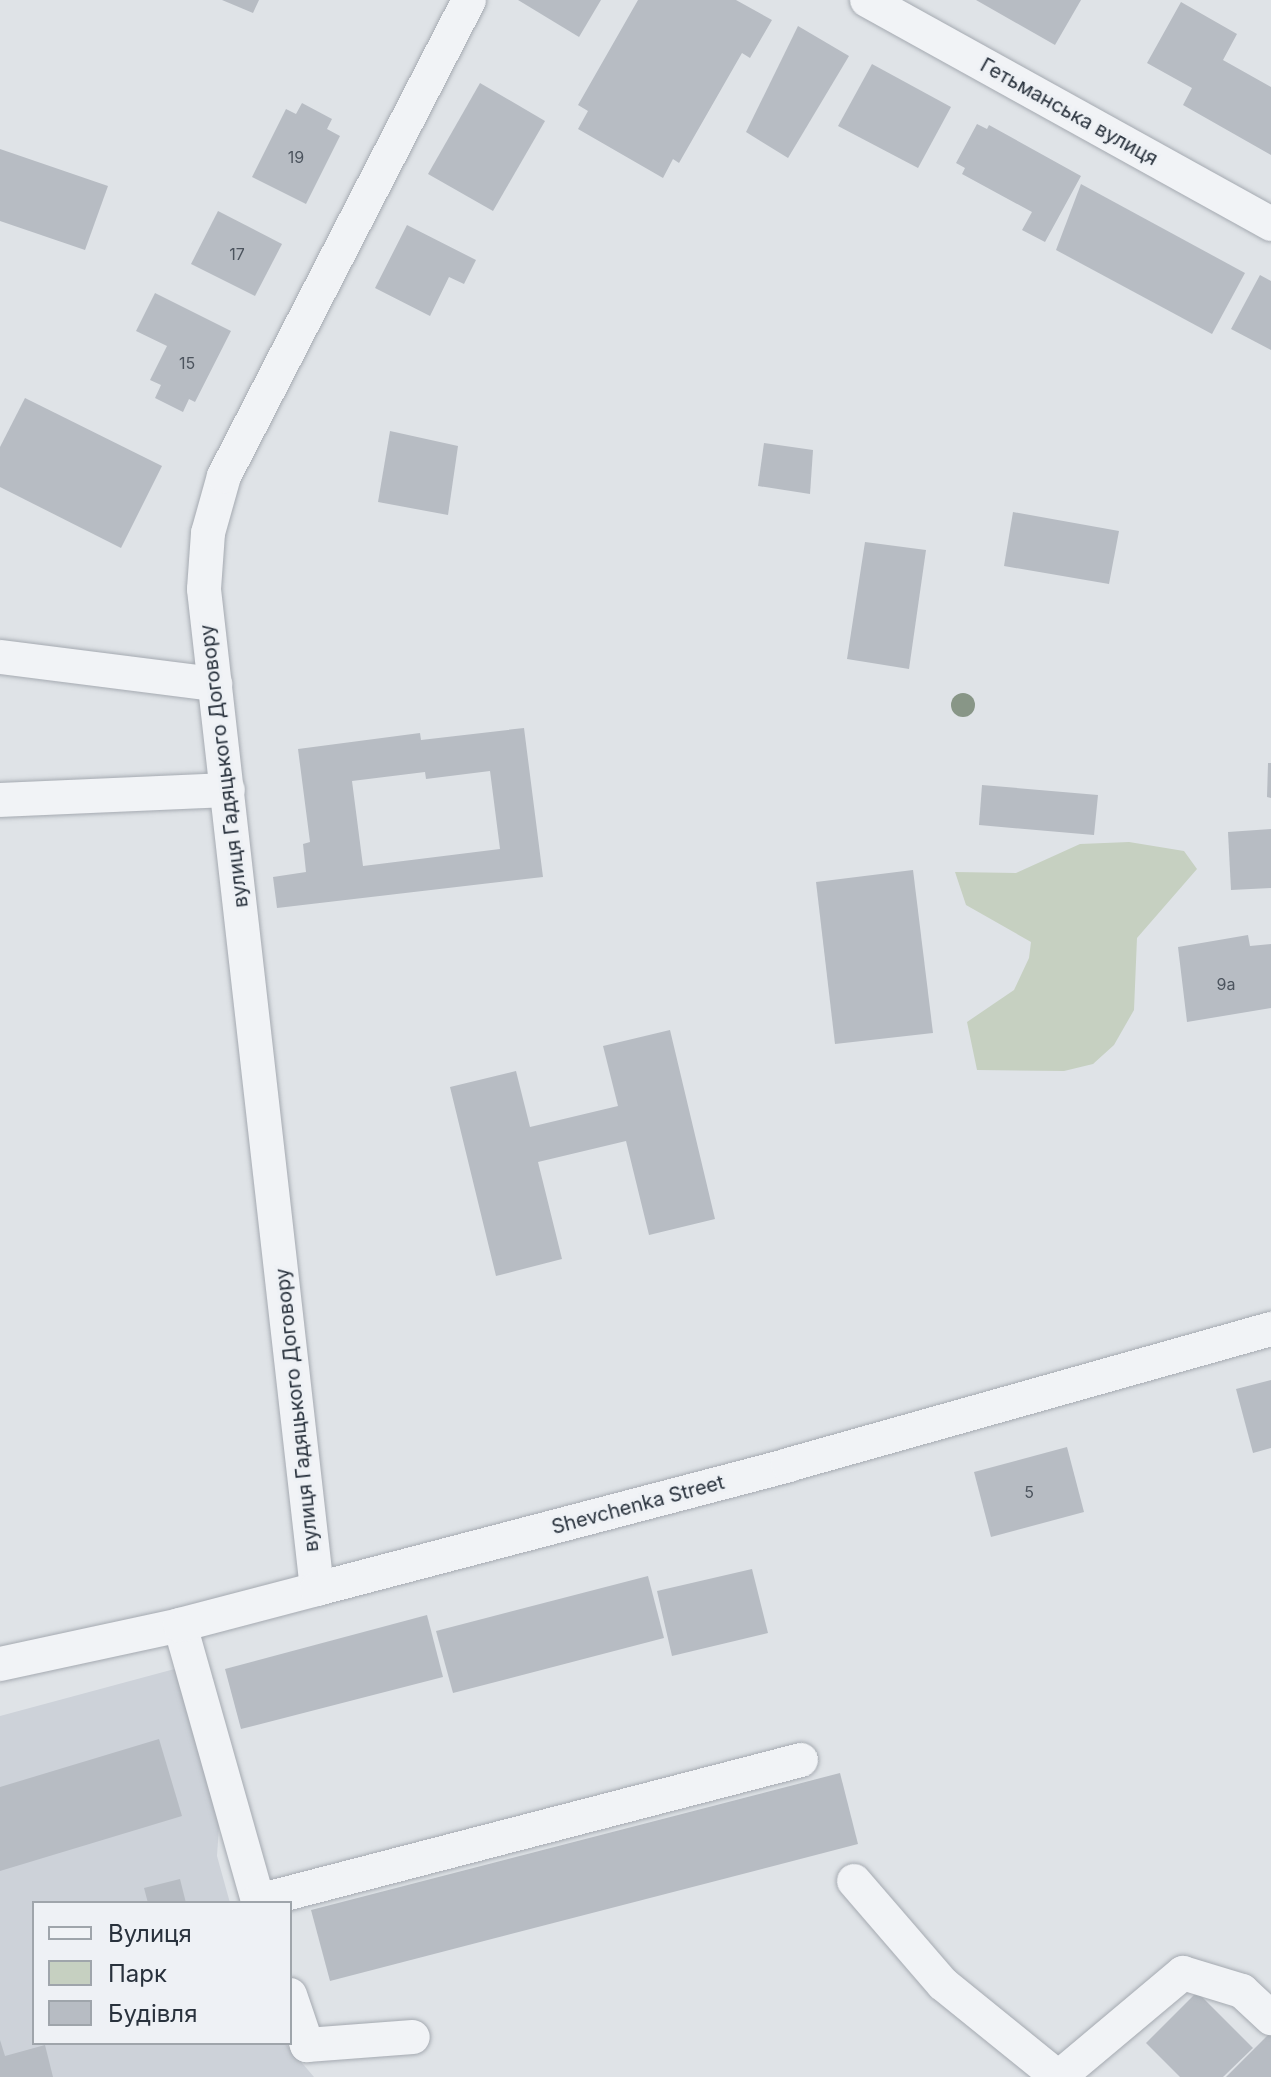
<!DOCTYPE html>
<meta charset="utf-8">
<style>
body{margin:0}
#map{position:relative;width:1271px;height:2077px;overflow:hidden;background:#dfe3e7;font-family:Inter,sans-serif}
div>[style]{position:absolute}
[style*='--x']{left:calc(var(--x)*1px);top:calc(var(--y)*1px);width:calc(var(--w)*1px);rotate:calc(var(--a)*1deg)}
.built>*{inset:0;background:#cdd2d9}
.green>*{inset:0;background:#c6d0c1}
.building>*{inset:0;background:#b7bcc3}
.roads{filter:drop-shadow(0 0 2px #a5aab1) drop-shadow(0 0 2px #a5aab1)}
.minor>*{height:34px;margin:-17px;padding:0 17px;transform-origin:17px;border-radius:17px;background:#f1f3f6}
.trees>*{width:24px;height:24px;margin:-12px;border-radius:50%;background:#889687}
span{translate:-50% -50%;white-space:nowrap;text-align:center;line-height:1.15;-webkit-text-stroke:6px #eef1f5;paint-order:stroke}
.number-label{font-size:16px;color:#4c545e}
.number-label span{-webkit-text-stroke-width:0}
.street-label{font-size:20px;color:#29323d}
.legend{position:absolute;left:32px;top:1901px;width:260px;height:144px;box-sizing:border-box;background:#eef1f5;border:2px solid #9fa5ab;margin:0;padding:10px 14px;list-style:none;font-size:24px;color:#29323d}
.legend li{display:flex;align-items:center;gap:16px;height:40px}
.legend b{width:40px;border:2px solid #9fa5ab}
</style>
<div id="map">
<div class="built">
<i style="clip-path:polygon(182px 1667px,221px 1796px,217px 1856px,230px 1903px,34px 1903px,34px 2043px,285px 2043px,314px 2077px,0 2077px,0 1716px)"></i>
</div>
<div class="green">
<i style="clip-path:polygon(1129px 842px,1184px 851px,1197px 869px,1137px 938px,1134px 1010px,1114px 1045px,1093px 1064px,1064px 1071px,977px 1070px,967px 1022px,1014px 990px,1029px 958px,1031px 942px,966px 905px,955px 872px,1016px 873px,1080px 844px)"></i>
</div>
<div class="building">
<i style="clip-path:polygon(222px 0,259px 0,253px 13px)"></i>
<i style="clip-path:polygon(518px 0,601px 0,579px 37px)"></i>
<i style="clip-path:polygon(638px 0,736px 0,772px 20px,750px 58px,742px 53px,679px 163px,673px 159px,663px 178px,578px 129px,588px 111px,578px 105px)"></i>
<i style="clip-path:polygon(976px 0,1081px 0,1055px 45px)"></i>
<i style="clip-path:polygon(1181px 2px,1237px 34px,1223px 60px,1271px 87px,1271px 155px,1183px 105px,1192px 88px,1147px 63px)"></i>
<i style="clip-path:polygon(798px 26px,849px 56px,788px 158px,746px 132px)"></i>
<i style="clip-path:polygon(872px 64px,951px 107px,918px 168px,838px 126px)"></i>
<i style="clip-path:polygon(480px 83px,545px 121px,493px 211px,428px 174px)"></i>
<i style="clip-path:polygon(302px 103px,332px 119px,327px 129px,340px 136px,306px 204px,252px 177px,286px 109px,296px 114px)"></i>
<i style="clip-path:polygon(977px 124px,987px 129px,989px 125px,1081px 176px,1045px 242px,1022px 230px,1032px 212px,962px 174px,965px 168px,956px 163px)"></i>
<i style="clip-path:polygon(0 149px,108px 186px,85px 250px,0 221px)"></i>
<i style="clip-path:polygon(1081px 184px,1245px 273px,1212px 334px,1056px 250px)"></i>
<i style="clip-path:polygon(218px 211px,282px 244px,255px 296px,191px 264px)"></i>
<i style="clip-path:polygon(407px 225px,476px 260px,464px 284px,449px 277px,430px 316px,375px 288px)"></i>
<i style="clip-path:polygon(1260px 275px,1271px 281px,1271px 350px,1231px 329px)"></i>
<i style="clip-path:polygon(155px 293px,231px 331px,195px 402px,189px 399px,183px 412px,155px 398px,161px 385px,150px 380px,167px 346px,136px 331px)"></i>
<i style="clip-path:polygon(25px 398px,162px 466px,121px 548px,0 487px,0 447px)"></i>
<i style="clip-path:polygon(390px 431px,458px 446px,448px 515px,378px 502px)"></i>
<i style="clip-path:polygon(764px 443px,813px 450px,810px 494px,758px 486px)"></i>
<i style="clip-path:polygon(1013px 512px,1119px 531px,1109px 584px,1004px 566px)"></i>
<i style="clip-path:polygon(865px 542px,926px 550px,909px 669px,847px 659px)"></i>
<i style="clip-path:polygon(evenodd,524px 728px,543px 877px,277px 908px,273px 877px,306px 872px,303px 844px,310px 842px,298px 749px,420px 733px,421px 740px,524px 728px,490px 771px,500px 849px,363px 866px,352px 781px,425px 772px,426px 779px,490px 771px)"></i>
<i style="clip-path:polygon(1268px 763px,1271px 763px,1271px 798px,1267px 797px)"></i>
<i style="clip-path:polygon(982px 785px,1098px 795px,1094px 835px,979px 825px)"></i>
<i style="clip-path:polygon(1271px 829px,1271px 888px,1231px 890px,1228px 832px)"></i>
<i style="clip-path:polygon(913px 870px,933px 1033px,835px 1044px,816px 882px)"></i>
<i style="clip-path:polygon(1248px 935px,1250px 946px,1271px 944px,1271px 1008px,1187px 1022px,1178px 947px)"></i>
<i style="clip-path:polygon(670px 1030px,715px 1219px,649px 1235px,626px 1141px,538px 1162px,562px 1259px,496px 1276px,450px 1087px,516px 1071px,530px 1127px,618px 1106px,603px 1046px)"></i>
<i style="clip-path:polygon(1271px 1380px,1271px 1448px,1253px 1453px,1236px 1389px)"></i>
<i style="clip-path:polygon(1067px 1447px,1084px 1512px,991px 1537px,974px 1472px)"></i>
<i style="clip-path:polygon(752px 1569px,768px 1633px,672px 1656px,657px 1591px)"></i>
<i style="clip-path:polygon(648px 1576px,664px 1638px,453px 1693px,436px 1631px)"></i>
<i style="clip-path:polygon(427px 1615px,443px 1677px,241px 1729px,225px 1669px)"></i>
<i style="clip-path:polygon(159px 1739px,182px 1816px,0 1871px,0 1787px)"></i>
<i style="clip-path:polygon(840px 1773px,858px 1844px,330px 1981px,311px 1910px)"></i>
<i style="clip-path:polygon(180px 1879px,186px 1903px,148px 1903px,144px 1888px)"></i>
<i style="clip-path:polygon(1197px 1992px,1253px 2048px,1223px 2077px,1180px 2077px,1146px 2043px)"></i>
<i style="clip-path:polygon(1271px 2032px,1271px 2077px,1226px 2077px)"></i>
<i style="clip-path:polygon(0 2040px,5px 2056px,45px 2045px,53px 2077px,0 2077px)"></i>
</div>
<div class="roads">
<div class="minor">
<i style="--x:867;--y:0;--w:462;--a:29"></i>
<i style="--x:0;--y:657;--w:217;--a:7.2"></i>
<i style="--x:0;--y:800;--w:228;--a:-2.5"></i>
<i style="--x:317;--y:1589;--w:1006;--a:-96.45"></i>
<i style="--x:204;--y:589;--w:56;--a:-85.9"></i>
<i style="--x:208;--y:533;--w:59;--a:-74.3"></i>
<i style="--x:224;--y:476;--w:535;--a:-62.76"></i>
<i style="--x:180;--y:1625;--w:287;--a:74.2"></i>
<i style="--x:258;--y:1901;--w:561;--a:-14.56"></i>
<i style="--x:0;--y:1664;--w:184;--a:-12.2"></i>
<i style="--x:180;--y:1625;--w:142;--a:-14.7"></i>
<i style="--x:317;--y:1589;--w:487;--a:-14.7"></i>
<i style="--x:788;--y:1465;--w:502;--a:-15.73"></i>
<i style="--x:854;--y:1881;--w:136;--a:49.2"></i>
<i style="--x:943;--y:1984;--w:148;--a:39"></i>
<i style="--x:290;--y:1995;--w:53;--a:71.2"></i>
<i style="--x:307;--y:2045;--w:106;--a:-4.3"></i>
<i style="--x:1059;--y:2077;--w:162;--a:-40"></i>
<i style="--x:1183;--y:1973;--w:62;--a:17"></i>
<i style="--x:1242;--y:1991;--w:40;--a:43"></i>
</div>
</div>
<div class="trees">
<i style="left:963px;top:705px"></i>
</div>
<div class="number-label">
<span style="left:296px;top:157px">19</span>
<span style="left:237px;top:254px">17</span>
<span style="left:187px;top:363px">15</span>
<span style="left:1226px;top:984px">9а</span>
<span style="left:1029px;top:1492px">5</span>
</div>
<div class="street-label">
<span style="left:1069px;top:112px;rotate:29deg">Гетьманська вулиця</span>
<span style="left:224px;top:766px;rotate:-97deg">вулиця Гадяцького Договору</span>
<span style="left:297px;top:1410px;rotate:-96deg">вулиця Гадяцького Договору</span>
<span style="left:638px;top:1505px;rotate:-15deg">Shevchenka Street</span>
</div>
<ul class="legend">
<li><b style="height:10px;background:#f1f3f6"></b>Вулиця</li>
<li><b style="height:22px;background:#c6d0c1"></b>Парк</li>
<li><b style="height:22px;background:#b7bcc3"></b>Будівля</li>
</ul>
</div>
